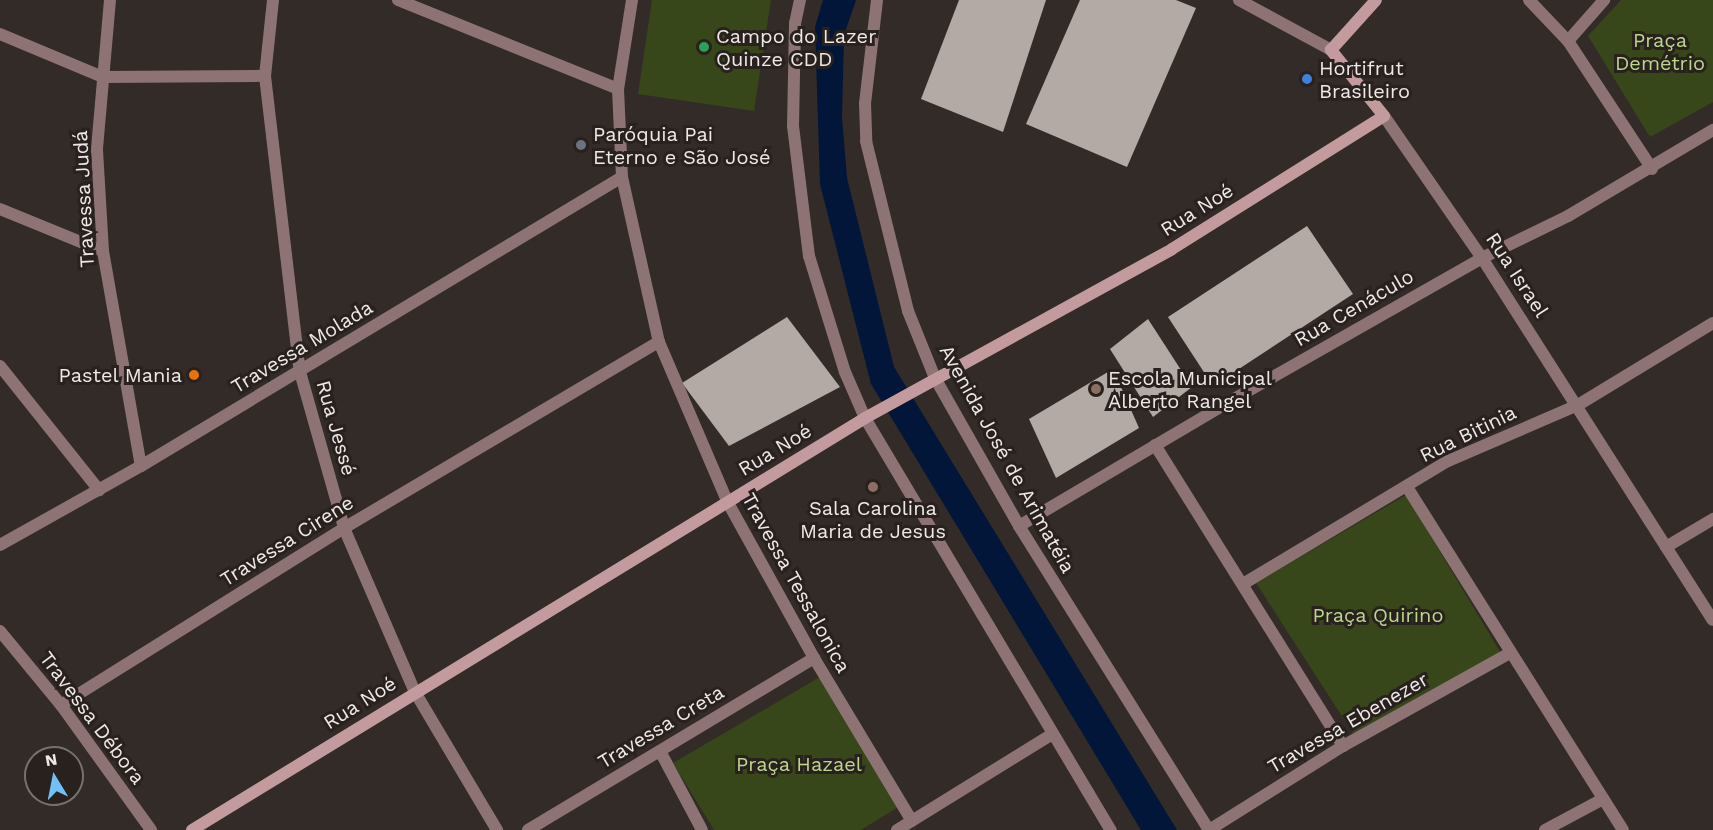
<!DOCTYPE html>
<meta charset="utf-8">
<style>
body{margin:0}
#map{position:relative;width:1713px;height:830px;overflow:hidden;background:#322b27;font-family:"Work Sans",sans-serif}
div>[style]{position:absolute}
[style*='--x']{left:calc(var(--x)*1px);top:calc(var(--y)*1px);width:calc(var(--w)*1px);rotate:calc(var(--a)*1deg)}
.green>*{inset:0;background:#38471a}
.water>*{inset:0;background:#011638}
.building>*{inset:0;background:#b3aaa5}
.street>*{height:12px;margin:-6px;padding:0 6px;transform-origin:6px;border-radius:6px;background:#8d7374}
.secondary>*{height:12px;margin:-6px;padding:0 6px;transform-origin:6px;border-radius:6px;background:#c39a9d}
.dots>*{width:16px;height:16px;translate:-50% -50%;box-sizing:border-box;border:3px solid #28211e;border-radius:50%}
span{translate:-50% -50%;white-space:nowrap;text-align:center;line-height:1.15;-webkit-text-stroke:6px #28211e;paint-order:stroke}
.poi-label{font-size:20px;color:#eee9e7}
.left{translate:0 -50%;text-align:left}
.right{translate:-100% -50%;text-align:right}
.park-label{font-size:20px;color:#bbd78c}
.street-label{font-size:20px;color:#eee9e7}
.north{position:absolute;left:24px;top:746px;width:60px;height:60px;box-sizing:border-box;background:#28211e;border:2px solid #77716e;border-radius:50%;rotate:350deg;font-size:16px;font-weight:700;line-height:24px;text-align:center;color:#eee9e7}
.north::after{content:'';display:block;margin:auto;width:21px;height:27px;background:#70c1f4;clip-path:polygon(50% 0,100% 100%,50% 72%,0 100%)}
</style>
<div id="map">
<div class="green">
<i style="clip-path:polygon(652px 0,771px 0,754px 111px,638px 94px)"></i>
<i style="clip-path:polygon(1621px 0,1713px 0,1713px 102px,1650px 137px,1588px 36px)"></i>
<i style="clip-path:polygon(1406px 495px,1502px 655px,1356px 738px,1256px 583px)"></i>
<i style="clip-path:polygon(825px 674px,900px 806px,861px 830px,714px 830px,673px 763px)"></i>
</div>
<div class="water">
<i style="clip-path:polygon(823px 0,856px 0,844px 35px,842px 117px,847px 178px,894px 367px,1177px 830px,1141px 830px,871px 384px,820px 184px,815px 27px)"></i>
</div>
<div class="building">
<i style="clip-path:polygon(959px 0,1046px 0,1003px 132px,921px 99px)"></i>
<i style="clip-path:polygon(1080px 0,1176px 0,1196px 8px,1127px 167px,1026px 124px)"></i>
<i style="clip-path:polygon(1307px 226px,1353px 294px,1213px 386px,1168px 317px)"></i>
<i style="clip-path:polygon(787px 317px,840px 387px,729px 446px,682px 383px)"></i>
<i style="clip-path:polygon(1148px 319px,1192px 387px,1153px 417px,1110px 349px)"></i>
<i style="clip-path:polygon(1113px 369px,1139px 428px,1056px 478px,1029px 419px)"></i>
</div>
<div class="street">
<i style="--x:110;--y:0;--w:151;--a:95"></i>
<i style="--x:97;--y:150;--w:101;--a:86.6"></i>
<i style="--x:103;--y:251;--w:218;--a:80"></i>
<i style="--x:273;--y:0;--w:76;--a:96"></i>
<i style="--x:265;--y:76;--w:298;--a:83.3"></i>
<i style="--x:300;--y:372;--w:162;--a:74.2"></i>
<i style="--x:344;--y:528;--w:179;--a:66.6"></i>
<i style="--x:415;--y:692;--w:161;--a:59.3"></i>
<i style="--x:398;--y:0;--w:237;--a:22"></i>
<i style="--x:632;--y:0;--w:90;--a:98.9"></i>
<i style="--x:618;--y:89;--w:88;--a:87.4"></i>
<i style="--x:622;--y:177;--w:169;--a:77.4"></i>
<i style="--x:659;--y:342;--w:173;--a:66.8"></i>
<i style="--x:727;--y:501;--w:179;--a:61"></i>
<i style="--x:814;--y:658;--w:190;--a:59"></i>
<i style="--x:800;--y:0;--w:24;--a:102"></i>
<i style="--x:795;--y:23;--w:103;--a:91.1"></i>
<i style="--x:793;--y:126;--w:131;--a:83"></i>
<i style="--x:809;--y:256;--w:121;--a:72.8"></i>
<i style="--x:845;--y:372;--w:50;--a:66.5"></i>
<i style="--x:865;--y:418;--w:480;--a:59.2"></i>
<i style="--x:877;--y:0;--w:104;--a:96.6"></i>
<i style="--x:865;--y:103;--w:38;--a:88"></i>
<i style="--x:866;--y:141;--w:175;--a:76.1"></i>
<i style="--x:908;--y:311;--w:72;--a:68.1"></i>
<i style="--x:935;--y:378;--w:170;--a:60.4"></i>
<i style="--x:1019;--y:526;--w:358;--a:58"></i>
<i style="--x:1209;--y:830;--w:158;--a:-32.1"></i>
<i style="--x:1343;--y:746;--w:191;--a:-29.1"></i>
<i style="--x:1239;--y:0;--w:105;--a:28.5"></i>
<i style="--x:1529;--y:0;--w:57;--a:46.4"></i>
<i style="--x:1568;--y:41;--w:153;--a:56.7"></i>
<i style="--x:0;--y:34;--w:112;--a:22.7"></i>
<i style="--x:103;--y:77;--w:162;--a:-0.4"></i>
<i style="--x:1568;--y:41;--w:55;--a:-48.7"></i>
<i style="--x:1384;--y:116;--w:173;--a:55.4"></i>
<i style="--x:1482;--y:258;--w:429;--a:57.5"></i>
<i style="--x:0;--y:209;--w:111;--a:22.2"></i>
<i style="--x:0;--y:366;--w:159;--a:51.4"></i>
<i style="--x:1155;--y:445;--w:355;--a:58"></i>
<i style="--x:1407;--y:487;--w:405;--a:57.8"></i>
<i style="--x:1019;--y:526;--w:242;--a:-30.6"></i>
<i style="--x:1227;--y:403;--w:293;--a:-29.6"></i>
<i style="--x:1482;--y:258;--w:96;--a:-26"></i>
<i style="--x:1568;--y:216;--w:169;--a:-30.7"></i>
<i style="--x:0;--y:545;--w:162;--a:-29.3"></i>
<i style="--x:141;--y:466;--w:561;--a:-31"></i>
<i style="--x:1666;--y:547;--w:55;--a:-30.8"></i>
<i style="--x:1243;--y:584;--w:239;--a:-31"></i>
<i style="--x:1448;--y:461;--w:142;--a:-23.3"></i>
<i style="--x:1578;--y:405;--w:158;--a:-31.3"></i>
<i style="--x:0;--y:631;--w:96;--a:50.5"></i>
<i style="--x:61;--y:705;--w:154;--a:54.2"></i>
<i style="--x:61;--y:705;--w:334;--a:-32"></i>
<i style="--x:344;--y:528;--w:366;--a:-30.6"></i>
<i style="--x:660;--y:751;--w:89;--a:62"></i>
<i style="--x:528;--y:830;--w:334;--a:-31"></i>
<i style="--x:897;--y:830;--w:181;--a:-31.7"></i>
<i style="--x:1545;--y:830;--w:66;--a:-28.1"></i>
</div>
<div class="secondary">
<i style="--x:192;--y:830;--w:789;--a:-31.47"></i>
<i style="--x:865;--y:418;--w:350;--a:-28.8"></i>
<i style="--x:1172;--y:249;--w:250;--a:-32.1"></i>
<i style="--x:1384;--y:116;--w:85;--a:-128.8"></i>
<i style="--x:1331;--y:50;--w:67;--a:-48"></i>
</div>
<div class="dots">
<i style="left:704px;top:47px;background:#2e9e5b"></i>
<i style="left:1307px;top:79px;background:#3f7fe0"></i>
<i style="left:581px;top:145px;background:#6b7280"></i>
<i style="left:194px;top:375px;background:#e8710a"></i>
<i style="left:1096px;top:389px;background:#8d6e63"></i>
<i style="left:873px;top:487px;background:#8d6e63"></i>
</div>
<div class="poi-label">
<span class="left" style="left:716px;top:48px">Campo do Lazer<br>Quinze CDD</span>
<span class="left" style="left:1319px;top:80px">Hortifrut<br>Brasileiro</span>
<span class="left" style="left:593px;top:146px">Paróquia Pai<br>Eterno e São José</span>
<span class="right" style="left:182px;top:375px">Pastel Mania</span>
<span class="left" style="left:1108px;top:390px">Escola Municipal<br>Alberto Rangel</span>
<span style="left:873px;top:520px">Sala Carolina<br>Maria de Jesus</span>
</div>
<div class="park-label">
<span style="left:1660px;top:52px">Praça<br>Demétrio</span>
<span style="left:1378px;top:615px">Praça Quirino</span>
<span style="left:799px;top:764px">Praça Hazael</span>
</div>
<div class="street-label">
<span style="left:84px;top:199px;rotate:-93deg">Travessa Judá</span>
<span style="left:1197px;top:210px;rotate:-32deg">Rua Noé</span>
<span style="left:1517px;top:275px;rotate:57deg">Rua Israel</span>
<span style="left:1354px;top:308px;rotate:-30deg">Rua Cenáculo</span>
<span style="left:302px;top:347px;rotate:-31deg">Travessa Molada</span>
<span style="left:336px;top:428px;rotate:74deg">Rua Jessé</span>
<span style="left:1468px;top:434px;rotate:-26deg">Rua Bitinia</span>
<span style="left:775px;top:450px;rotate:-31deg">Rua Noé</span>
<span style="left:1007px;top:459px;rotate:61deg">Avenida José de Arimatéia</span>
<span style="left:287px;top:541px;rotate:-32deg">Travessa Cirene</span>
<span style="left:796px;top:583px;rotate:61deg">Travessa Tessalonica</span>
<span style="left:360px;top:703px;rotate:-32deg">Rua Noé</span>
<span style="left:92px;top:718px;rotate:53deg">Travessa Débora</span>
<span style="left:1348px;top:723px;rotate:-30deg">Travessa Ebenezer</span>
<span style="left:661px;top:727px;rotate:-31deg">Travessa Creta</span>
</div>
<div class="north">N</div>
</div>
